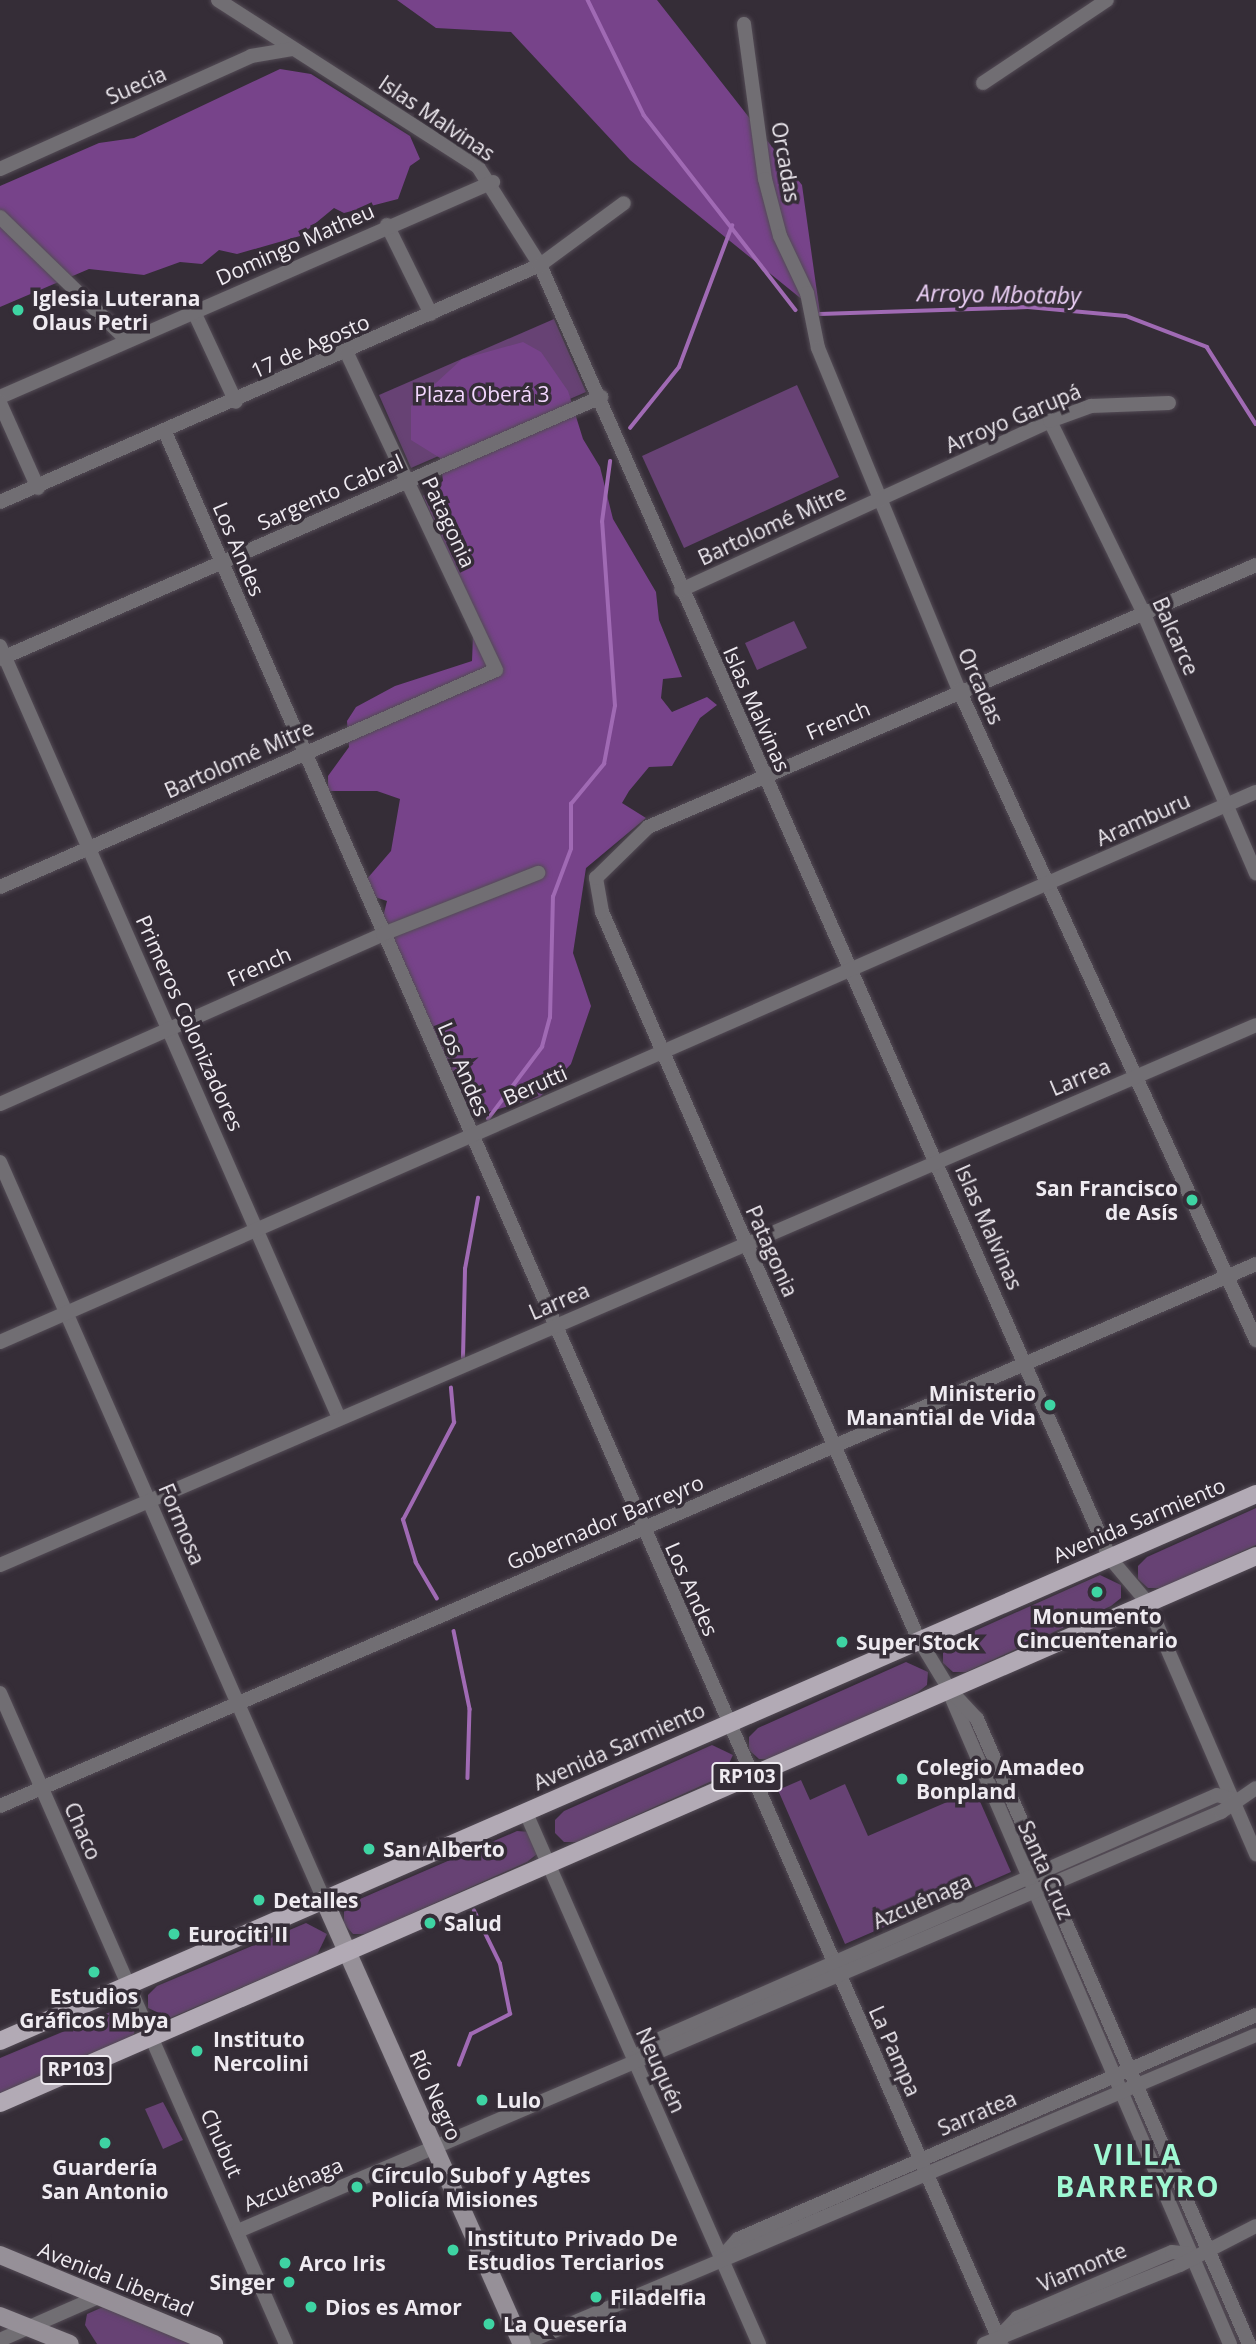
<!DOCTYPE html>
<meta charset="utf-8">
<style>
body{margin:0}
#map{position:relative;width:1256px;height:2344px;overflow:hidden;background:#352d37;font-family:"Open Sans",sans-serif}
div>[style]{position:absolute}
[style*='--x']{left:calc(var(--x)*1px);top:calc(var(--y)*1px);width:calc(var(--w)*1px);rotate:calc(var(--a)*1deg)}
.green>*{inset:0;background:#674274}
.forest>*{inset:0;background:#77438a}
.stream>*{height:3.5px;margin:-1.75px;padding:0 1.75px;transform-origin:1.75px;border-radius:1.75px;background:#a06ab4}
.roads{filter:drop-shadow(0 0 2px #534b55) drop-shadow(0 0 2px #534b55)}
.street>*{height:14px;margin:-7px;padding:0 7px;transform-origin:7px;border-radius:7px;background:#716e73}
.secondary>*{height:18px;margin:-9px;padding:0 9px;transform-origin:9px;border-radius:9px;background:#969098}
.primary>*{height:18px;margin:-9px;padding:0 9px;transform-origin:9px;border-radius:9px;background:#b2aab5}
.dots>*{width:19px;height:19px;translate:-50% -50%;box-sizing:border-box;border:4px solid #352d37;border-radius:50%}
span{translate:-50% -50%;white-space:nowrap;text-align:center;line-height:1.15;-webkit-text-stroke:7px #352d37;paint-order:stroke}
.shield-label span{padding:2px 5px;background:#352d37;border:2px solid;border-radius:5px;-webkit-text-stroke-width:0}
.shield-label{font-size:19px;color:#efebf1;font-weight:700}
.street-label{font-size:21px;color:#efebf1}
.poi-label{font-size:21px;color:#efebf1;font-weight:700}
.left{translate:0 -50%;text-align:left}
.right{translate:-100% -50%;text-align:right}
.park-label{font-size:21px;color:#f3d7fe}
.water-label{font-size:23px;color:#edd1f8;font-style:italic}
.district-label{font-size:28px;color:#9ff8d3;font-weight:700;letter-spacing:2px}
</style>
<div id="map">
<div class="green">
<i style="clip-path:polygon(554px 319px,586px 392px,411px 468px,379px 395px)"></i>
<i style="clip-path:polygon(797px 385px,839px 477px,684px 548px,642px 456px)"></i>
<i style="clip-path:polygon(794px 621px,807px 648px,757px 670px,745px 643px)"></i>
<i style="clip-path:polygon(1256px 1508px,1256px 1545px,1161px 1588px,1148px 1588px,1138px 1579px,1138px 1566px,1147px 1557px)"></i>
<i style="clip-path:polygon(1100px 1575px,1121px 1585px,1121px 1598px,1111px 1606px,966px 1672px,953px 1672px,943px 1663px,943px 1650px,952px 1641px)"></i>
<i style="clip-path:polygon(906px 1662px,928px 1672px,927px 1685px,917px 1693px,772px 1759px,759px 1759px,749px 1750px,749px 1737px,758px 1728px)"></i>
<i style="clip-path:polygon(712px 1745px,733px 1755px,723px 1776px,577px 1842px,564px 1842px,555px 1833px,555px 1820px,564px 1811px)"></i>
<i style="clip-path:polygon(801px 1780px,810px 1800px,845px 1784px,868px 1836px,975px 1790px,1011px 1872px,845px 1944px,778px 1790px)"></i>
<i style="clip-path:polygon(517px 1831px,530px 1832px,537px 1854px,527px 1862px,366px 1934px,353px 1934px,344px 1924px,344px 1911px,353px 1902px)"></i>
<i style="clip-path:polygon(306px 1923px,327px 1934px,317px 1955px,170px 2018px,148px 2008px,148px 1995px,157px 1986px)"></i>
<i style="clip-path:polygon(115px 2010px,136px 2021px,134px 2034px,125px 2042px,0 2095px,0 2058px)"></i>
<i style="clip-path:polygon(163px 2102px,183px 2140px,163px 2149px,145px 2109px)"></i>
<i style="clip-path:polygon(103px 2307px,192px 2344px,97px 2344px,85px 2325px,87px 2314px)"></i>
</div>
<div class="forest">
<i style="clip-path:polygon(397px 0,657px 0,802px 185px,820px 314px,630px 160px,511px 32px,436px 28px)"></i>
<i style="clip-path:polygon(280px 69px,311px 74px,410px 136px,420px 159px,410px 166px,398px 199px,344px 213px,334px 208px,300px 236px,237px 254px,219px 250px,202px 264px,180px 262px,144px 275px,89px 269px,0 307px,0 186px,99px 143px,134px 138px)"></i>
<i style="clip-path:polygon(523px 342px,541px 352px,568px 391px,583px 439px,600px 467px,613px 519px,656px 592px,659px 620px,682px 677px,663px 679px,661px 698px,672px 712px,707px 697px,717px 705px,700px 718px,672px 766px,649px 767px,629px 791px,622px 803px,646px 818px,586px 868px,573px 953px,591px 1006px,571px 1064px,540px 1097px,474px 1116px,459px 1099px,383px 917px,387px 901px,375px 897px,366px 880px,391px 851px,400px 799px,377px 791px,328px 791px,328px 776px,349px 747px,347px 721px,356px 707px,395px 686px,472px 661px,474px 611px,423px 496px,443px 481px,440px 458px,411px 440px,411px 406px,462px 359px)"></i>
</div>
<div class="stream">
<i style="--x:588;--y:0;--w:128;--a:64"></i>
<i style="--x:644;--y:115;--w:247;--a:52.1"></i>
<i style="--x:820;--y:314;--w:208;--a:-1.9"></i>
<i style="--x:1028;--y:307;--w:98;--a:5.2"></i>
<i style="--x:1126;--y:316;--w:87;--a:20.9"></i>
<i style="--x:1207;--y:347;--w:91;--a:57.5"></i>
<i style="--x:630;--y:428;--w:78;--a:-51.2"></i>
<i style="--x:679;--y:367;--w:151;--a:-69.4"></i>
<i style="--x:488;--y:1119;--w:90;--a:-53.1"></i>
<i style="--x:542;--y:1047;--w:30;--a:-75"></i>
<i style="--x:550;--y:1018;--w:121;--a:-88.6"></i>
<i style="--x:553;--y:897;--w:51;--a:-69.4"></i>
<i style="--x:571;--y:849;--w:45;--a:-90"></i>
<i style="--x:571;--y:804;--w:52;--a:-50.5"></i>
<i style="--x:604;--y:764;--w:59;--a:-79.3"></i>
<i style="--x:615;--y:706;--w:184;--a:-94"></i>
<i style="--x:602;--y:522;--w:61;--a:-82.4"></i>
<i style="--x:463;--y:1358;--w:89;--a:-88.7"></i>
<i style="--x:465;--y:1269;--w:72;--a:-79.6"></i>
<i style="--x:437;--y:1599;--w:42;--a:-120.3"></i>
<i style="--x:416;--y:1563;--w:45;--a:-106.8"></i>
<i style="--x:403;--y:1520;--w:110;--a:-62.3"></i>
<i style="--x:454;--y:1423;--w:35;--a:-95"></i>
<i style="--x:454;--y:1631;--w:80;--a:78.4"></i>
<i style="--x:470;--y:1709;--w:69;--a:91.7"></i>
<i style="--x:459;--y:2065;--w:33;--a:-69"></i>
<i style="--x:471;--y:2034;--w:44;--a:-27.1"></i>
<i style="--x:510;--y:2014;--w:51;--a:-101.3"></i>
<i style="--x:500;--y:1964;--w:59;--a:-116.1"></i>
</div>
<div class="roads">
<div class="street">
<i style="--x:218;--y:0;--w:309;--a:32.7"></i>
<i style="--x:478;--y:167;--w:116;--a:57.7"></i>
<i style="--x:540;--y:265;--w:1413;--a:66.21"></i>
<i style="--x:1110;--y:1558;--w:57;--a:49.9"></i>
<i style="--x:1147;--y:1602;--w:275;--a:66.6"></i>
<i style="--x:744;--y:24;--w:156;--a:82.3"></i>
<i style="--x:765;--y:179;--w:59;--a:75.3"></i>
<i style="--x:780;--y:236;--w:63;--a:64.7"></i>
<i style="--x:807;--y:293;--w:56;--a:78.7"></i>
<i style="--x:818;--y:348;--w:370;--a:67.6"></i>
<i style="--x:959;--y:690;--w:715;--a:65.44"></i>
<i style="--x:983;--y:83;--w:149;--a:-33.8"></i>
<i style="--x:0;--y:169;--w:275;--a:-24.2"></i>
<i style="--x:251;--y:56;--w:43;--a:-9.5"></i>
<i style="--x:0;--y:217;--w:174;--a:44.1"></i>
<i style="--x:387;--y:225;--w:99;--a:63.7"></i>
<i style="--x:194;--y:312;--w:99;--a:65"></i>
<i style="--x:0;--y:397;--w:538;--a:-23.56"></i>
<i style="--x:0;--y:403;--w:93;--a:65.9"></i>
<i style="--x:1050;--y:421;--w:210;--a:64"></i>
<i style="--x:1142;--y:610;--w:287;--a:66.6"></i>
<i style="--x:165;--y:432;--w:2087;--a:66.38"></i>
<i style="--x:0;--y:502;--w:590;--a:-23.7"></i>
<i style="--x:540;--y:265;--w:104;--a:-36.4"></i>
<i style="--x:681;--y:590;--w:406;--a:-24.6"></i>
<i style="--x:1050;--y:421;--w:44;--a:-20.1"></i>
<i style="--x:1091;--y:406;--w:78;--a:-2.2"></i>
<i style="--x:0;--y:646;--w:843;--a:66.29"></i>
<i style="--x:0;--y:659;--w:656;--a:-23.55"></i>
<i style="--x:0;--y:887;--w:541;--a:-23.63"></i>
<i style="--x:496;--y:670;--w:350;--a:-115.2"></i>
<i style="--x:0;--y:1104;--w:419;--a:-23.9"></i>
<i style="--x:383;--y:934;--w:167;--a:-21.5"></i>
<i style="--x:0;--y:1162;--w:808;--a:66.29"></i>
<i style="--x:0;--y:1342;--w:1371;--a:-23.65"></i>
<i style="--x:0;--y:1565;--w:1367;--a:-23.26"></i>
<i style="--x:0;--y:1693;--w:711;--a:66.28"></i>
<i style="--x:950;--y:1694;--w:708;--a:66.7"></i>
<i style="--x:0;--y:1806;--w:1368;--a:-23.34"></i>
<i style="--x:526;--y:1813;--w:580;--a:66.31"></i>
<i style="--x:636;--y:2057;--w:25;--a:-40"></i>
<i style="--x:655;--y:2041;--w:613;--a:-23.64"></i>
<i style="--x:1217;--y:1795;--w:16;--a:15"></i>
<i style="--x:238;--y:2231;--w:1069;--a:-23.09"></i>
<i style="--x:1221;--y:1812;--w:42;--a:-34.4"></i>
<i style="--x:721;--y:2258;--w:25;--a:-48"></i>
<i style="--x:738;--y:2239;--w:564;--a:-23.39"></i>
<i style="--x:998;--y:2338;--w:28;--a:-46"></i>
<i style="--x:1017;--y:2318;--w:168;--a:-23.1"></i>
<i style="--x:1172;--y:2252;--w:19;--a:6"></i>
<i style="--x:0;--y:2340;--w:107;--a:-23.7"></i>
<i style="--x:523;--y:2344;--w:795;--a:-22.86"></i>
<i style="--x:984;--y:2344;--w:211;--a:-22"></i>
<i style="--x:1180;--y:2265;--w:85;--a:-27.2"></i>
<i style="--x:1249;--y:2344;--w:682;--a:-113.52"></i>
<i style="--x:977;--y:1719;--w:41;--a:-133"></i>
<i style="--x:949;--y:1689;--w:60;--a:-121.3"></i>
<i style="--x:918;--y:1638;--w:792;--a:-113.52"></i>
<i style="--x:602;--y:912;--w:35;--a:-100"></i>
<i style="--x:596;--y:878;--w:73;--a:-44.4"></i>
<i style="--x:648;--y:827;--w:662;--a:-23.31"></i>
</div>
<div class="secondary">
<i style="--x:325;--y:1902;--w:484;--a:66"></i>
<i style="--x:0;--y:2255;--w:232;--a:22.6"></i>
<i style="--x:0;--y:2316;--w:75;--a:21.8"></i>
</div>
<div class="primary">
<i style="--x:0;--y:2041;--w:1370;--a:-23.53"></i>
<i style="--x:0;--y:2103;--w:1370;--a:-23.53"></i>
</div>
</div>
<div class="dots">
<i style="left:18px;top:310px;background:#3ed4a3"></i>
<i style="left:1192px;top:1200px;background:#3ed4a3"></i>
<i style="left:1050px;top:1405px;background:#3ed4a3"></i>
<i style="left:1097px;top:1592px;background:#3ed4a3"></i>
<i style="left:842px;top:1642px;background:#3ed4a3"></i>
<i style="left:902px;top:1779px;background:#3ed4a3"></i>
<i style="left:369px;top:1849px;background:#3ed4a3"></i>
<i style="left:259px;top:1900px;background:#3ed4a3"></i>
<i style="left:430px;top:1923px;background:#3ed4a3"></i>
<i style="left:174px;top:1934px;background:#3ed4a3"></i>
<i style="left:94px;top:1972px;background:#3ed4a3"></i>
<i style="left:197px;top:2051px;background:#3ed4a3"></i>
<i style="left:482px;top:2100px;background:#3ed4a3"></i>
<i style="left:105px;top:2143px;background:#3ed4a3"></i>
<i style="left:357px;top:2187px;background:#3ed4a3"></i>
<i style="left:453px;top:2250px;background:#3ed4a3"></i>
<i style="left:285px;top:2263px;background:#3ed4a3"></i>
<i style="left:289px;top:2282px;background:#3ed4a3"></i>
<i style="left:596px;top:2297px;background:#3ed4a3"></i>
<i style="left:311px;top:2307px;background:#3ed4a3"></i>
<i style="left:489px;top:2324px;background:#3ed4a3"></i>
</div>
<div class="shield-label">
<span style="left:747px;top:1777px">RP103</span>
<span style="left:76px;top:2070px">RP103</span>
</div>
<div class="street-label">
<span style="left:136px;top:85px;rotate:-24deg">Suecia</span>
<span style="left:437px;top:118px;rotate:34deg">Islas Malvinas</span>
<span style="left:786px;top:162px;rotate:80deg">Orcadas</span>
<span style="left:295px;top:244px;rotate:-24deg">Domingo Matheu</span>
<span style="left:310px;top:346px;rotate:-24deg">17 de Agosto</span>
<span style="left:1013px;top:418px;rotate:-23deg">Arroyo Garupá</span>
<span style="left:330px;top:492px;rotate:-24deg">Sargento Cabral</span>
<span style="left:449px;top:522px;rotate:65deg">Patagonia</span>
<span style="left:772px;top:525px;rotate:-25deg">Bartolomé Mitre</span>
<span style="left:239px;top:549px;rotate:67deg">Los Andes</span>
<span style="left:1176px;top:636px;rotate:66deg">Balcarce</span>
<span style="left:981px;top:686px;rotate:66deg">Orcadas</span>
<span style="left:757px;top:709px;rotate:66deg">Islas Malvinas</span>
<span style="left:838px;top:720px;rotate:-23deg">French</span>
<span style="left:239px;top:759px;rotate:-24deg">Bartolomé Mitre</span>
<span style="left:1143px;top:819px;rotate:-24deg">Aramburu</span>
<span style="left:259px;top:966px;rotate:-24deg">French</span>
<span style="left:190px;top:1023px;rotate:66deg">Primeros Colonizadores</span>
<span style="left:464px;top:1069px;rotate:67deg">Los Andes</span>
<span style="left:1080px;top:1077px;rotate:-23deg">Larrea</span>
<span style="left:535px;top:1085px;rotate:-24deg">Berutti</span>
<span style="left:989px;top:1227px;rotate:66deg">Islas Malvinas</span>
<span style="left:772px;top:1251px;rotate:66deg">Patagonia</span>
<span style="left:559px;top:1301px;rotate:-23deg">Larrea</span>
<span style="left:1139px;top:1520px;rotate:-23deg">Avenida Sarmiento</span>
<span style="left:605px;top:1522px;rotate:-23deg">Gobernador Barreyro</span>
<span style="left:182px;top:1524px;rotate:67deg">Formosa</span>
<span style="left:692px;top:1589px;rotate:66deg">Los Andes</span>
<span style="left:619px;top:1746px;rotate:-24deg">Avenida Sarmiento</span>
<span style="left:83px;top:1831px;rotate:66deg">Chaco</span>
<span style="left:1046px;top:1870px;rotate:66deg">Santa Cruz</span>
<span style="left:922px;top:1901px;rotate:-24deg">Azcuénaga</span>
<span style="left:895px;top:2051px;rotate:66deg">La Pampa</span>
<span style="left:661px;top:2070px;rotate:66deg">Neuquén</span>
<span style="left:436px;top:2095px;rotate:66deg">Río Negro</span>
<span style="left:977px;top:2113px;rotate:-23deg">Sarratea</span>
<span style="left:222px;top:2143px;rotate:66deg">Chubut</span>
<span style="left:293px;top:2184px;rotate:-23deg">Azcuénaga</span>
<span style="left:1082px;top:2267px;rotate:-23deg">Viamonte</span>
<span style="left:116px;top:2279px;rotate:22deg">Avenida Libertad</span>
</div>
<div class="poi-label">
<span class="left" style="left:32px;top:310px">Iglesia Luterana<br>Olaus Petri</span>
<span class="right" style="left:1178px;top:1200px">San Francisco<br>de Asís</span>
<span class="right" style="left:1036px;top:1405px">Ministerio<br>Manantial de Vida</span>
<span style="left:1097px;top:1628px">Monumento<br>Cincuentenario</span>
<span class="left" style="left:856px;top:1642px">Super Stock</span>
<span class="left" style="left:916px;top:1779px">Colegio Amadeo<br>Bonpland</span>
<span class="left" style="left:383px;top:1849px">San Alberto</span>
<span class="left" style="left:273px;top:1900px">Detalles</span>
<span class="left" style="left:444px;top:1923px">Salud</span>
<span class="left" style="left:188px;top:1934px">Eurociti II</span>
<span style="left:94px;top:2008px">Estudios<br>Gráficos Mbya</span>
<span class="left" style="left:213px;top:2051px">Instituto<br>Nercolini</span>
<span class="left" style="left:496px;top:2100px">Lulo</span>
<span style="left:105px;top:2179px">Guardería<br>San Antonio</span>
<span class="left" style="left:371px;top:2187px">Círculo Subof y Agtes<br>Policía Misiones</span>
<span class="left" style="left:467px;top:2250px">Instituto Privado De<br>Estudios Terciarios</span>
<span class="left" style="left:299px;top:2263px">Arco Iris</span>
<span class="right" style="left:275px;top:2282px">Singer</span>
<span class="left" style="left:610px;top:2297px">Filadelfia</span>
<span class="left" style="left:325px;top:2307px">Dios es Amor</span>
<span class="left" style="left:503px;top:2324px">La Quesería</span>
</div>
<div class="park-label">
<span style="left:482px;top:394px">Plaza Oberá 3</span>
</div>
<div class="water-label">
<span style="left:999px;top:294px;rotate:1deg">Arroyo Mbotaby</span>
</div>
<div class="district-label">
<span style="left:1138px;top:2170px">VILLA<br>BARREYRO</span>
</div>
</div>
